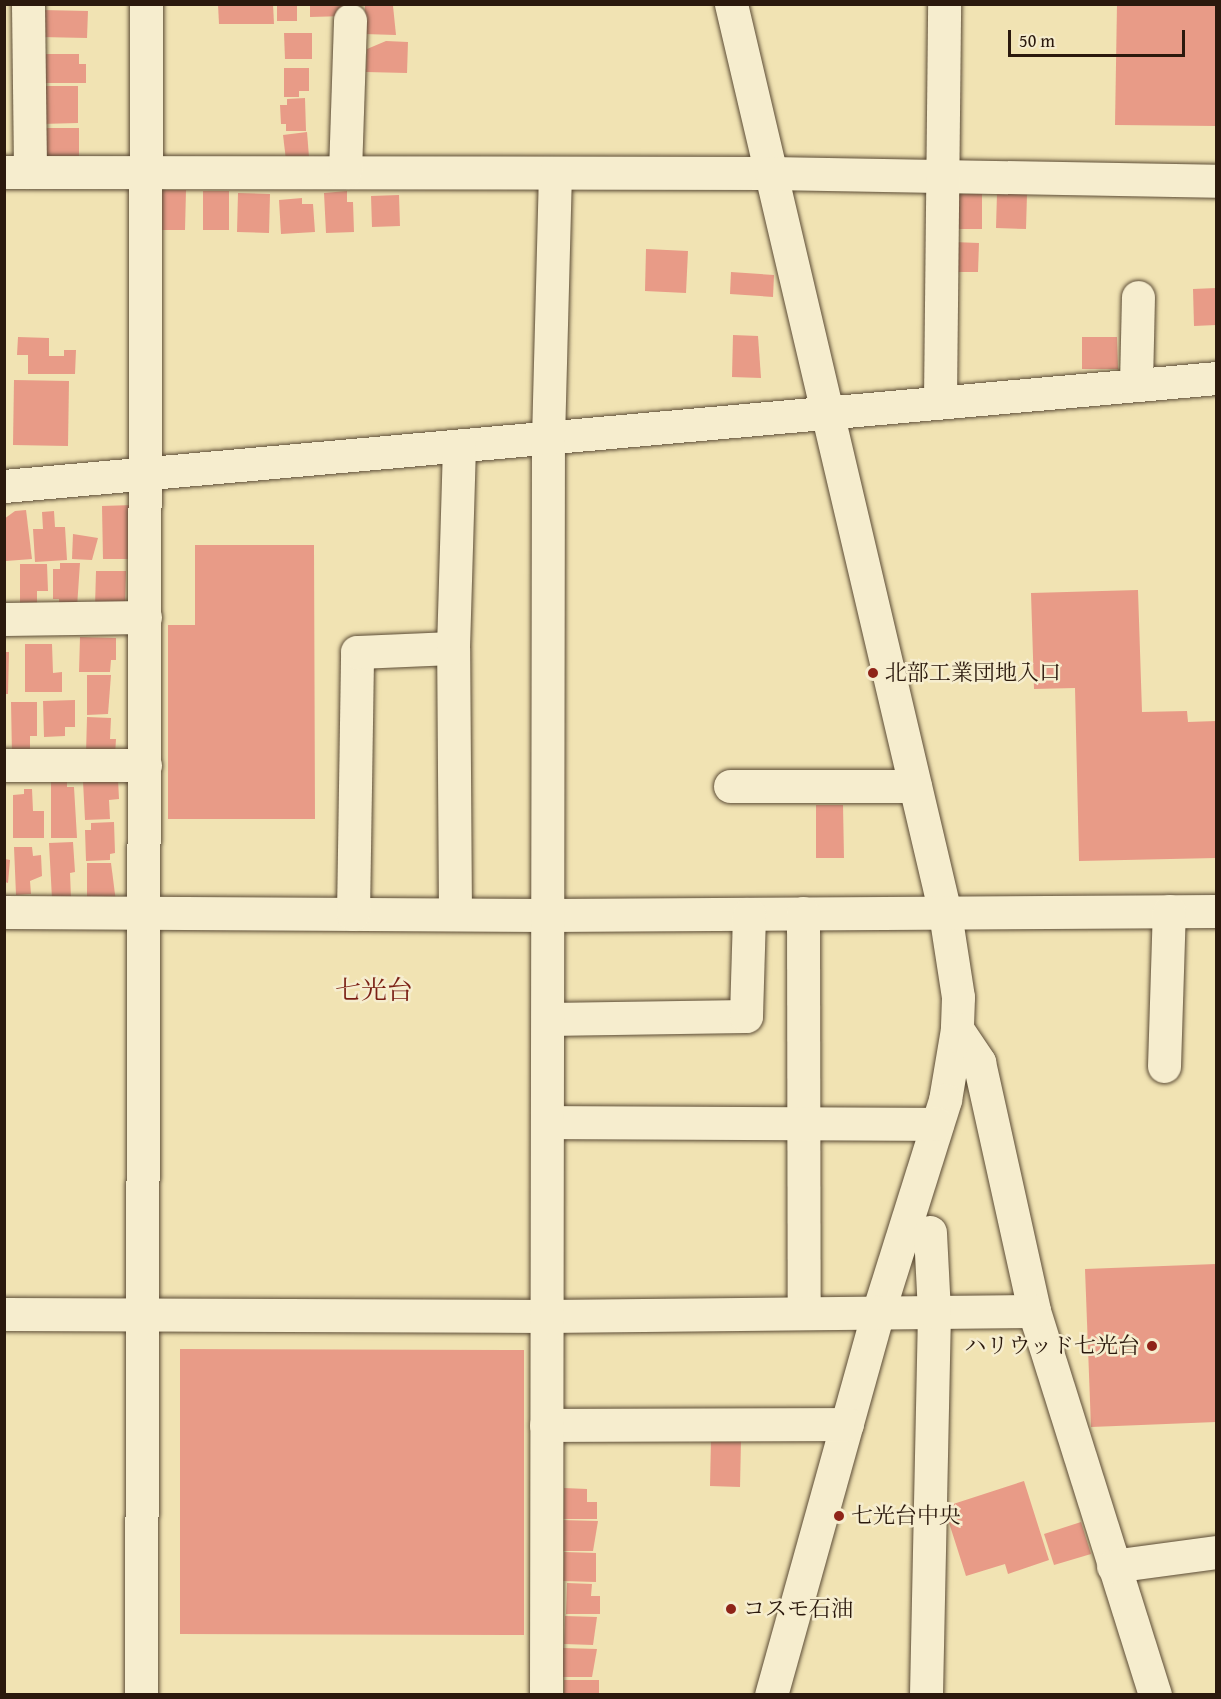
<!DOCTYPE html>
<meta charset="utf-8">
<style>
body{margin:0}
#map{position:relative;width:1221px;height:1699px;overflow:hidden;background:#f1e3b3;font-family:"Gentium Book Plus","Noto Serif JP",serif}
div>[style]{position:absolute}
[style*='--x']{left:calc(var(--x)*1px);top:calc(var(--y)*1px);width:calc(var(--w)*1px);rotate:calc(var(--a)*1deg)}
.building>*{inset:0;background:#e89b87}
.roads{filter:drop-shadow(0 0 2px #5c4c36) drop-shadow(0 0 2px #5c4c36)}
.minor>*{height:33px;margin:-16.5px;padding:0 16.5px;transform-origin:16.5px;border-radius:16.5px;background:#f6edce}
.dots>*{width:16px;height:16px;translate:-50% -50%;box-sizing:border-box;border:3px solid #f6edce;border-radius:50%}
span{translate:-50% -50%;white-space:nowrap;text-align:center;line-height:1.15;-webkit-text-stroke:5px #f6edce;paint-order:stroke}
.poi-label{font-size:22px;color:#2b190d}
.left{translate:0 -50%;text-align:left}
.right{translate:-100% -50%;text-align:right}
.quarter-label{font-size:26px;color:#7a1f14}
.frame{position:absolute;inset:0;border:6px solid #2b190d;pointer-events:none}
.scale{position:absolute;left:1008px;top:30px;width:177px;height:27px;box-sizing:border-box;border:3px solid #2b190d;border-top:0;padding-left:8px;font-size:18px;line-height:21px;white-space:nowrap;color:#2b190d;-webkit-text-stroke:4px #f6edce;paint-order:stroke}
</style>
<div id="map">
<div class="building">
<i style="clip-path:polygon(218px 4px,273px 4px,274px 24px,219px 24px)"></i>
<i style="clip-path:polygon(277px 4px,297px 4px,297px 21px,277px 21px)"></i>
<i style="clip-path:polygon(310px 4px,346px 4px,346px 16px,310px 17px)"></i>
<i style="clip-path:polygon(1117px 4px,1216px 4px,1216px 126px,1115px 125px)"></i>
<i style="clip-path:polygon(365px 5px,393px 6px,396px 35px,364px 34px)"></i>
<i style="clip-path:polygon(42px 10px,88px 11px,87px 38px,41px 37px)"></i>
<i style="clip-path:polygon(284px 33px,312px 33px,312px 59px,285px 59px)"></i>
<i style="clip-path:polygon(386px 41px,408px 42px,407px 73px,366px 72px,367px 49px)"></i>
<i style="clip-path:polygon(40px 54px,79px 54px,79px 64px,86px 64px,86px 83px,40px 83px)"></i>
<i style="clip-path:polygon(284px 68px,309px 68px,309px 91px,299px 91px,299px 97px,284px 97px)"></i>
<i style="clip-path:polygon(41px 86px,78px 86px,78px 123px,41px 124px)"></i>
<i style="clip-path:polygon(305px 98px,306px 131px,286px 131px,286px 124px,281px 124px,280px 105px,287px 105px,287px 99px)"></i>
<i style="clip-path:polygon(42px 128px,79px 128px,79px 164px,42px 165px)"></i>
<i style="clip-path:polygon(307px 132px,309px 157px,286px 160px,283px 135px)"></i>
<i style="clip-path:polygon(158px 190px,186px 190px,185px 230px,158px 230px)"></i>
<i style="clip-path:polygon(203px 191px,229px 191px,229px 230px,203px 230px)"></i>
<i style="clip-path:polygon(347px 191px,347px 202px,353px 202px,354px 232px,326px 233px,324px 193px)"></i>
<i style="clip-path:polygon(238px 193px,270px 194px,269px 233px,237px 232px)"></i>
<i style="clip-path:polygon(997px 193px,1027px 194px,1026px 229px,996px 228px)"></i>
<i style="clip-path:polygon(955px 194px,982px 194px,982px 229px,955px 229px)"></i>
<i style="clip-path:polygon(399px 195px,400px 226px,372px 227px,371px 196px)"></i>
<i style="clip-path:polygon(302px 198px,302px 204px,313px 204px,315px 232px,281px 234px,279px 200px)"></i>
<i style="clip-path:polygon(953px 242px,979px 243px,978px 272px,952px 272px)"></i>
<i style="clip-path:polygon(646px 249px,688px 251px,686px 293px,645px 291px)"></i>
<i style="clip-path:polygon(731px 272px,774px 275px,773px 297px,730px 294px)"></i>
<i style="clip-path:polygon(1216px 288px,1216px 325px,1194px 326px,1193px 289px)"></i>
<i style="clip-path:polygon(733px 335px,758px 336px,761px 378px,732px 377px)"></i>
<i style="clip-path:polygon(18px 337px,49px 338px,49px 356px,64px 356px,64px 350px,76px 350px,75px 374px,28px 374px,28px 355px,17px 355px)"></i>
<i style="clip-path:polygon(1082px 337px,1117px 337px,1118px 369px,1082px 369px)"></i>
<i style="clip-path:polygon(14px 380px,69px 381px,68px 446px,13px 445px)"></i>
<i style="clip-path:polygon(133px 505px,133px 559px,103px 559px,102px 506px)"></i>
<i style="clip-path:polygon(26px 510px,32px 559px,6px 561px,4px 519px,15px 511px)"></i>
<i style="clip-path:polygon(54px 511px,55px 527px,65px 527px,67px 560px,35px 562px,33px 529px,43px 529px,42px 512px)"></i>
<i style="clip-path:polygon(73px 534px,98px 538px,92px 560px,72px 559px)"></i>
<i style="clip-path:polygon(195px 545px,314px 545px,315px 819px,168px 819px,168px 625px,195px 625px)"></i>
<i style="clip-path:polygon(60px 563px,80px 563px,77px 607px,59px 608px,59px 599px,53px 599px,53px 569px,60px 569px)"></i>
<i style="clip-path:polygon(20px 564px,47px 564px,48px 591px,37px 591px,37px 610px,20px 610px)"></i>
<i style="clip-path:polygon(96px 571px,126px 571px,125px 608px,95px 607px)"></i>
<i style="clip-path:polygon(1138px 590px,1142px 712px,1187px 711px,1188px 722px,1216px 721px,1216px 858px,1079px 861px,1075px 688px,1034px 689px,1031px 593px)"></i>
<i style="clip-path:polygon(80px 637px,116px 638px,116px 660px,111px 660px,110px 672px,79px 672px)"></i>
<i style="clip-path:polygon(25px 644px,52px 644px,53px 673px,62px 672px,62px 692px,25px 692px)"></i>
<i style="clip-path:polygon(4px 652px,9px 652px,8px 694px,4px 694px)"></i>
<i style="clip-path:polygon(87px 675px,111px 675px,108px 714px,87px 715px)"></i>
<i style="clip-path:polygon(75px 700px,75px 727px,65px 727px,65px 736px,44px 737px,43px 701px)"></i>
<i style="clip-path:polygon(11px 702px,37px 702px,37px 736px,30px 736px,30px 756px,12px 756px)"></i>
<i style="clip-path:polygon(87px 717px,111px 718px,110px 739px,116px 739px,115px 755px,86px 754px)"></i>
<i style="clip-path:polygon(51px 779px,67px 779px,67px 787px,74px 787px,77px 838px,51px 838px)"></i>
<i style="clip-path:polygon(118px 779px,119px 799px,109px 800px,110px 819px,85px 820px,83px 781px)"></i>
<i style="clip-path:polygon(24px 789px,32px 789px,33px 811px,44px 811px,44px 838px,13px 838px,13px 795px,24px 794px)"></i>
<i style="clip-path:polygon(816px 805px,843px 805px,844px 858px,816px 858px)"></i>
<i style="clip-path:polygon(114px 822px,115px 853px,110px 854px,110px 860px,86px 861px,85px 830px,91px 830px,91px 823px)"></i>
<i style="clip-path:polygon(73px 842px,75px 872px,70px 873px,71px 898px,52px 899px,49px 843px)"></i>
<i style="clip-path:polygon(14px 847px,32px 847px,33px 856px,41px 855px,42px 876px,30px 881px,31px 894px,16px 895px)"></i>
<i style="clip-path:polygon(5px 859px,10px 860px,8px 883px,5px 882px)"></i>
<i style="clip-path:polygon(87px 863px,111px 863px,116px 902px,87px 902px)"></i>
<i style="clip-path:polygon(1216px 1264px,1216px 1422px,1091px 1427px,1085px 1269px)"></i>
<i style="clip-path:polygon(180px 1349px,524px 1350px,524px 1635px,180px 1634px)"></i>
<i style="clip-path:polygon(711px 1439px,741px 1440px,740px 1487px,710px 1486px)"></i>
<i style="clip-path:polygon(1024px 1481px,1049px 1560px,1008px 1574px,1005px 1564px,966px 1576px,944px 1507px)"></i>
<i style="clip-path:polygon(564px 1488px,587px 1489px,587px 1502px,597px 1502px,597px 1519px,563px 1519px)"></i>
<i style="clip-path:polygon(561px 1520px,598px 1521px,593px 1551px,560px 1551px)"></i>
<i style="clip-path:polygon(1081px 1522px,1091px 1554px,1054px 1565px,1044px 1534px)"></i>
<i style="clip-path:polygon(564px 1552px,596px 1553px,596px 1582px,563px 1581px)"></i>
<i style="clip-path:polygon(567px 1583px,592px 1584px,591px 1596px,600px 1596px,600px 1614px,566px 1614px)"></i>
<i style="clip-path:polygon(565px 1616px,597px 1617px,593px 1645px,564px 1644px)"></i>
<i style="clip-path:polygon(563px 1648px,597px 1649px,592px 1677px,562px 1677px)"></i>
<i style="clip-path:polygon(564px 1680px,599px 1680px,599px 1694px,564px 1694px)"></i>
</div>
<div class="roads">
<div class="minor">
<i style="--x:28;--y:4;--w:168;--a:89.3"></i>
<i style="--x:731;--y:4;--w:934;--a:76.75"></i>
<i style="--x:945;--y:913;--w:85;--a:81.2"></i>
<i style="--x:958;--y:997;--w:32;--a:92"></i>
<i style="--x:957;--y:1029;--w:72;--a:99.6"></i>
<i style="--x:945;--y:1100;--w:222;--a:107.5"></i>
<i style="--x:878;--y:1312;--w:397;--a:105.6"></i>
<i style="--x:4;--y:172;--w:767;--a:0.07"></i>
<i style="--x:771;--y:173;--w:445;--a:1"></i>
<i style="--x:345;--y:172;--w:152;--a:-88.1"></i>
<i style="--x:1136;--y:384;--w:87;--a:-88.7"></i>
<i style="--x:940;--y:400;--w:396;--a:-89.4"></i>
<i style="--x:4;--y:486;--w:1217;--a:-5.09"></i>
<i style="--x:4;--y:619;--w:141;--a:-0.8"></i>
<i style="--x:4;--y:765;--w:141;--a:0"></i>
<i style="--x:730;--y:786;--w:185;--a:0"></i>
<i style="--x:4;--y:912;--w:544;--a:0.32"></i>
<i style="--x:548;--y:915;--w:668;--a:-0.34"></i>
<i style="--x:803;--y:913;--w:400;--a:89.9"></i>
<i style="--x:353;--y:914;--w:262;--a:-89.1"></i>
<i style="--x:357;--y:652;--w:96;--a:-2.4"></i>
<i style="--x:455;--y:914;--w:266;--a:-90.4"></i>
<i style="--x:453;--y:648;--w:201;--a:-88.3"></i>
<i style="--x:548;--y:1019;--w:198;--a:-0.9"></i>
<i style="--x:746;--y:1016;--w:102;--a:-88.3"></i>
<i style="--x:957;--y:1029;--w:40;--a:56"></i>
<i style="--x:979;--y:1062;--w:255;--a:77.5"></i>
<i style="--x:1034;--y:1311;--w:402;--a:72.5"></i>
<i style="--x:1164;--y:1066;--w:155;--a:-88.2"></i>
<i style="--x:549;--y:1122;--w:388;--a:0.3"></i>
<i style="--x:4;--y:1314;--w:542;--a:0.21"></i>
<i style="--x:546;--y:1316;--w:488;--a:-0.6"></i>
<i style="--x:546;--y:1425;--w:301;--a:-0.2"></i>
<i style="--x:1113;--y:1566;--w:104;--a:-7.7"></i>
<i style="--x:141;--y:1694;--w:1690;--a:-89.83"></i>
<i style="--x:546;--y:1694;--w:1255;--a:-89.91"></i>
<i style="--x:548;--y:439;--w:266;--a:-88.5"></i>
<i style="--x:926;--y:1694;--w:382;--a:-88.8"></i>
<i style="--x:934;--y:1312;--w:80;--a:-92.9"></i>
</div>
</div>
<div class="dots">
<i style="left:873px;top:673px;background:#8f2418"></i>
<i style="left:1152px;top:1346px;background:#8f2418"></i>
<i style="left:839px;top:1516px;background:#8f2418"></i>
<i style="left:731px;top:1609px;background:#8f2418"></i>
</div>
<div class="poi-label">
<span class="left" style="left:885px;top:673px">北部工業団地入口</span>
<span class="right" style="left:1140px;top:1346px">ハリウッド七光台</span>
<span class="left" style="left:851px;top:1516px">七光台中央</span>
<span class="left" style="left:743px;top:1609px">コスモ石油</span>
</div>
<div class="quarter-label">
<span style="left:374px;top:990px">七光台</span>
</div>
<div class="frame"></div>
<div class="scale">50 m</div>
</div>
